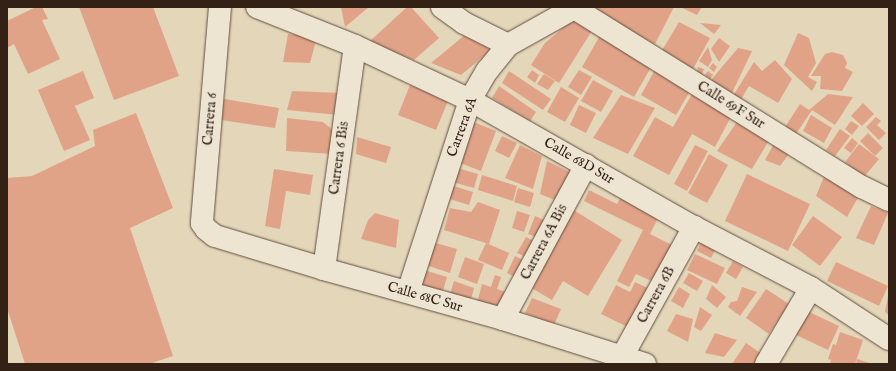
<!DOCTYPE html>
<style>
body{margin:0}
#map{position:relative;width:896px;height:371px;overflow:hidden;background:#e4d6b9;font-family:"IM FELL English",serif}
div>[style]{position:absolute}
[style*='--x']{left:calc(var(--x)*1px);top:calc(var(--y)*1px);width:calc(var(--w)*1px);rotate:calc(var(--a)*1deg)}
.building>*{inset:0;background:#e1a387}
.roads{filter:drop-shadow(0 0 1px #604e3f) drop-shadow(0 0 1px #604e3f)}
.minor>*{height:22px;margin:-11px;padding:0 11px;transform-origin:11px;border-radius:11px;background:#ede4d2}
span{translate:-50% -50%;white-space:nowrap;text-align:center;line-height:1.15;-webkit-text-stroke:3px #ede4d2;paint-order:stroke}
.street-label{font-size:14px;color:#342116}
.frame{position:absolute;inset:0;border:8px solid #342116;pointer-events:none}
</style>
<div id="map">
<div class="building">
<i style="clip-path:polygon(36px 7px,42px 7px,48px 19px,42px 20px,60px 59px,28px 74px,14px 44px,7px 48px,7px 21px)"></i>
<i style="clip-path:polygon(79px 7px,153px 7px,179px 76px,114px 100px)"></i>
<i style="clip-path:polygon(341px 7px,369px 7px,345px 27px)"></i>
<i style="clip-path:polygon(407px 7px,411px 7px,439px 38px,414px 60px,369px 42px)"></i>
<i style="clip-path:polygon(599px 7px,674px 7px,655px 44px,591px 11px)"></i>
<i style="clip-path:polygon(680px 7px,702px 7px,697px 15px)"></i>
<i style="clip-path:polygon(578px 15px,595px 26px,559px 83px,531px 65px,545px 43px)"></i>
<i style="clip-path:polygon(679px 22px,710px 38px,693px 69px,661px 52px)"></i>
<i style="clip-path:polygon(700px 23px,721px 25px,714px 34px)"></i>
<i style="clip-path:polygon(472px 29px,490px 51px,461px 75px,431px 63px)"></i>
<i style="clip-path:polygon(602px 32px,654px 62px,634px 97px,582px 67px)"></i>
<i style="clip-path:polygon(798px 33px,809px 38px,816px 63px,808px 77px,817px 82px,812px 91px,784px 65px)"></i>
<i style="clip-path:polygon(288px 34px,317px 37px,310px 63px,283px 62px)"></i>
<i style="clip-path:polygon(719px 38px,730px 46px,719px 62px,711px 49px)"></i>
<i style="clip-path:polygon(708px 47px,712px 60px,708px 67px,699px 61px)"></i>
<i style="clip-path:polygon(738px 48px,752px 51px,732px 93px,711px 80px)"></i>
<i style="clip-path:polygon(832px 52px,843px 55px,847px 63px,845px 68px,853px 72px,842px 91px,820px 89px,821px 76px,811px 76px,825px 54px)"></i>
<i style="clip-path:polygon(775px 60px,792px 79px,778px 103px,749px 86px,740px 101px,733px 96px,754px 62px,762px 71px)"></i>
<i style="clip-path:polygon(713px 63px,717px 67px,714px 72px,709px 68px)"></i>
<i style="clip-path:polygon(657px 66px,693px 86px,676px 115px,641px 95px)"></i>
<i style="clip-path:polygon(698px 67px,704px 69px,702px 74px,697px 73px)"></i>
<i style="clip-path:polygon(532px 70px,539px 75px,535px 83px,527px 77px)"></i>
<i style="clip-path:polygon(579px 70px,592px 77px,581px 95px,568px 87px)"></i>
<i style="clip-path:polygon(83px 71px,94px 98px,75px 106px,90px 140px,64px 151px,38px 90px)"></i>
<i style="clip-path:polygon(509px 71px,551px 99px,543px 110px,502px 83px)"></i>
<i style="clip-path:polygon(708px 71px,713px 75px,710px 79px,705px 75px)"></i>
<i style="clip-path:polygon(544px 74px,555px 81px,548px 90px,537px 84px)"></i>
<i style="clip-path:polygon(593px 80px,613px 91px,601px 112px,581px 101px)"></i>
<i style="clip-path:polygon(410px 85px,448px 101px,436px 130px,398px 115px)"></i>
<i style="clip-path:polygon(499px 86px,536px 112px,530px 121px,492px 98px)"></i>
<i style="clip-path:polygon(561px 87px,579px 98px,565px 122px,547px 112px)"></i>
<i style="clip-path:polygon(695px 89px,734px 111px,715px 147px,692px 134px,669px 175px,633px 156px,655px 117px,673px 127px)"></i>
<i style="clip-path:polygon(292px 91px,341px 93px,339px 115px,287px 110px)"></i>
<i style="clip-path:polygon(828px 94px,853px 97px,835px 125px,812px 110px,796px 134px,785px 127px,800px 104px,809px 110px)"></i>
<i style="clip-path:polygon(621px 95px,655px 108px,628px 154px,593px 138px)"></i>
<i style="clip-path:polygon(224px 99px,279px 108px,275px 128px,221px 120px)"></i>
<i style="clip-path:polygon(863px 103px,874px 114px,862px 126px,851px 116px)"></i>
<i style="clip-path:polygon(579px 105px,596px 113px,586px 133px,570px 125px)"></i>
<i style="clip-path:polygon(136px 113px,173px 208px,130px 228px,173px 356px,149px 364px,25px 364px,7px 308px,7px 178px,32px 176px,95px 146px,93px 130px)"></i>
<i style="clip-path:polygon(811px 115px,832px 128px,824px 143px,803px 131px)"></i>
<i style="clip-path:polygon(876px 117px,881px 121px,877px 125px,886px 133px,879px 140px,866px 127px)"></i>
<i style="clip-path:polygon(287px 118px,323px 122px,335px 132px,333px 154px,286px 151px)"></i>
<i style="clip-path:polygon(739px 119px,771px 137px,752px 169px,717px 151px)"></i>
<i style="clip-path:polygon(471px 121px,496px 131px,481px 171px,455px 161px)"></i>
<i style="clip-path:polygon(851px 121px,859px 126px,852px 135px,845px 129px)"></i>
<i style="clip-path:polygon(840px 129px,850px 136px,835px 156px,826px 150px)"></i>
<i style="clip-path:polygon(868px 133px,883px 148px,875px 156px,860px 141px)"></i>
<i style="clip-path:polygon(502px 136px,517px 143px,509px 158px,495px 151px)"></i>
<i style="clip-path:polygon(357px 137px,391px 147px,386px 163px,356px 154px)"></i>
<i style="clip-path:polygon(852px 138px,858px 143px,851px 153px,844px 148px)"></i>
<i style="clip-path:polygon(776px 140px,792px 150px,780px 166px,765px 160px)"></i>
<i style="clip-path:polygon(859px 144px,879px 159px,864px 177px,845px 162px)"></i>
<i style="clip-path:polygon(520px 145px,542px 156px,533px 189px,505px 178px)"></i>
<i style="clip-path:polygon(695px 145px,708px 151px,687px 191px,674px 184px)"></i>
<i style="clip-path:polygon(709px 154px,728px 165px,707px 203px,688px 193px)"></i>
<i style="clip-path:polygon(547px 161px,574px 174px,560px 202px,540px 194px)"></i>
<i style="clip-path:polygon(454px 167px,478px 174px,474px 188px,449px 181px)"></i>
<i style="clip-path:polygon(274px 169px,313px 175px,310px 195px,286px 191px,280px 229px,265px 226px)"></i>
<i style="clip-path:polygon(826px 172px,860px 194px,847px 217px,816px 196px)"></i>
<i style="clip-path:polygon(747px 174px,810px 204px,788px 251px,725px 221px)"></i>
<i style="clip-path:polygon(482px 175px,517px 186px,513px 201px,478px 190px)"></i>
<i style="clip-path:polygon(447px 184px,473px 192px,469px 205px,443px 197px)"></i>
<i style="clip-path:polygon(518px 188px,534px 193px,530px 207px,514px 202px)"></i>
<i style="clip-path:polygon(589px 190px,617px 204px,624px 191px,662px 210px,650px 234px,678px 248px,660px 285px,636px 274px,629px 287px,617px 281px,643px 230px,584px 201px)"></i>
<i style="clip-path:polygon(478px 202px,500px 210px,489px 244px,444px 230px,450px 208px,471px 212px)"></i>
<i style="clip-path:polygon(871px 206px,888px 213px,874px 245px,856px 238px)"></i>
<i style="clip-path:polygon(572px 209px,622px 240px,588px 296px,563px 281px,552px 300px,526px 285px)"></i>
<i style="clip-path:polygon(517px 211px,530px 215px,524px 232px,512px 228px)"></i>
<i style="clip-path:polygon(375px 213px,399px 220px,396px 248px,361px 239px,368px 220px)"></i>
<i style="clip-path:polygon(535px 216px,548px 222px,542px 239px,528px 234px)"></i>
<i style="clip-path:polygon(813px 216px,842px 237px,820px 266px,792px 245px)"></i>
<i style="clip-path:polygon(526px 237px,538px 243px,530px 259px,517px 253px)"></i>
<i style="clip-path:polygon(703px 238px,718px 245px,711px 258px,697px 251px)"></i>
<i style="clip-path:polygon(432px 242px,457px 249px,450px 273px,426px 265px)"></i>
<i style="clip-path:polygon(486px 243px,509px 253px,502px 270px,478px 260px)"></i>
<i style="clip-path:polygon(695px 254px,725px 268px,717px 284px,687px 270px)"></i>
<i style="clip-path:polygon(515px 256px,527px 262px,519px 279px,507px 273px)"></i>
<i style="clip-path:polygon(465px 257px,484px 264px,477px 284px,458px 277px)"></i>
<i style="clip-path:polygon(733px 261px,743px 267px,736px 279px,726px 273px)"></i>
<i style="clip-path:polygon(836px 262px,888px 286px,879px 306px,827px 281px)"></i>
<i style="clip-path:polygon(424px 270px,447px 277px,442px 294px,419px 286px)"></i>
<i style="clip-path:polygon(689px 273px,703px 281px,697px 291px,683px 283px)"></i>
<i style="clip-path:polygon(495px 275px,501px 277px,497px 289px,509px 293px,502px 312px,477px 303px,482px 284px,491px 287px)"></i>
<i style="clip-path:polygon(454px 281px,474px 288px,470px 303px,449px 297px)"></i>
<i style="clip-path:polygon(635px 282px,654px 291px,634px 330px,601px 314px,616px 285px,630px 292px)"></i>
<i style="clip-path:polygon(712px 285px,726px 297px,717px 308px,706px 299px)"></i>
<i style="clip-path:polygon(679px 287px,690px 294px,683px 308px,671px 301px)"></i>
<i style="clip-path:polygon(742px 287px,757px 292px,740px 316px,728px 307px,731px 302px,737px 301px)"></i>
<i style="clip-path:polygon(766px 289px,789px 304px,769px 334px,746px 318px)"></i>
<i style="clip-path:polygon(888px 296px,889px 296px,889px 315px,885px 312px)"></i>
<i style="clip-path:polygon(532px 298px,561px 309px,554px 325px,525px 313px)"></i>
<i style="clip-path:polygon(700px 307px,712px 315px,701px 331px,694px 327px)"></i>
<i style="clip-path:polygon(805px 310px,839px 326px,828px 350px,794px 334px)"></i>
<i style="clip-path:polygon(676px 314px,693px 319px,688px 342px,667px 331px)"></i>
<i style="clip-path:polygon(840px 332px,863px 340px,855px 364px,830px 364px,831px 360px,828px 359px,833px 344px,836px 345px)"></i>
<i style="clip-path:polygon(715px 333px,737px 340px,724px 357px,705px 353px)"></i>
<i style="clip-path:polygon(746px 343px,766px 357px,761px 364px,732px 364px)"></i>
<i style="clip-path:polygon(857px 359px,873px 364px,856px 364px)"></i>
</div>
<div class="roads">
<div class="minor">
<i style="--x:220;--y:7;--w:217;--a:94.8"></i>
<i style="--x:202;--y:223;--w:7;--a:56"></i>
<i style="--x:206;--y:229;--w:11;--a:38"></i>
<i style="--x:215;--y:236;--w:114;--a:16.8"></i>
<i style="--x:324;--y:269;--w:186;--a:15.6"></i>
<i style="--x:503;--y:319;--w:149;--a:17.6"></i>
<i style="--x:257;--y:7;--w:105;--a:21.7"></i>
<i style="--x:355;--y:46;--w:127;--a:25.2"></i>
<i style="--x:470;--y:100;--w:257;--a:29.6"></i>
<i style="--x:694;--y:227;--w:132;--a:27.5"></i>
<i style="--x:811;--y:288;--w:93;--a:33.2"></i>
<i style="--x:442;--y:7;--w:27;--a:36"></i>
<i style="--x:464;--y:23;--w:49;--a:26.6"></i>
<i style="--x:574;--y:8;--w:339;--a:31.9"></i>
<i style="--x:862;--y:187;--w:30;--a:26"></i>
<i style="--x:324;--y:269;--w:225;--a:-82.1"></i>
<i style="--x:408;--y:292;--w:202;--a:-72.1"></i>
<i style="--x:470;--y:100;--w:34;--a:-60"></i>
<i style="--x:487;--y:71;--w:33;--a:-51"></i>
<i style="--x:508;--y:45;--w:78;--a:-29.2"></i>
<i style="--x:503;--y:319;--w:175;--a:-61.7"></i>
<i style="--x:618;--y:364;--w:157;--a:-61"></i>
<i style="--x:766;--y:364;--w:88;--a:-59.4"></i>
</div>
</div>
<div class="street-label">
<span style="left:731px;top:105px;rotate:32deg">Calle 69F Sur</span>
<span style="left:210px;top:119px;rotate:-85deg">Carrera 6</span>
<span style="left:462px;top:127px;rotate:-70deg">Carrera 6A</span>
<span style="left:339px;top:158px;rotate:-82deg">Carrera 6 Bis</span>
<span style="left:579px;top:161px;rotate:30deg">Calle 68D Sur</span>
<span style="left:544px;top:242px;rotate:-62deg">Carrera 6A Bis</span>
<span style="left:656px;top:295px;rotate:-61deg">Carrera 6B</span>
<span style="left:425px;top:297px;rotate:16deg">Calle 68C Sur</span>
</div>
<div class="frame"></div>
</div>
